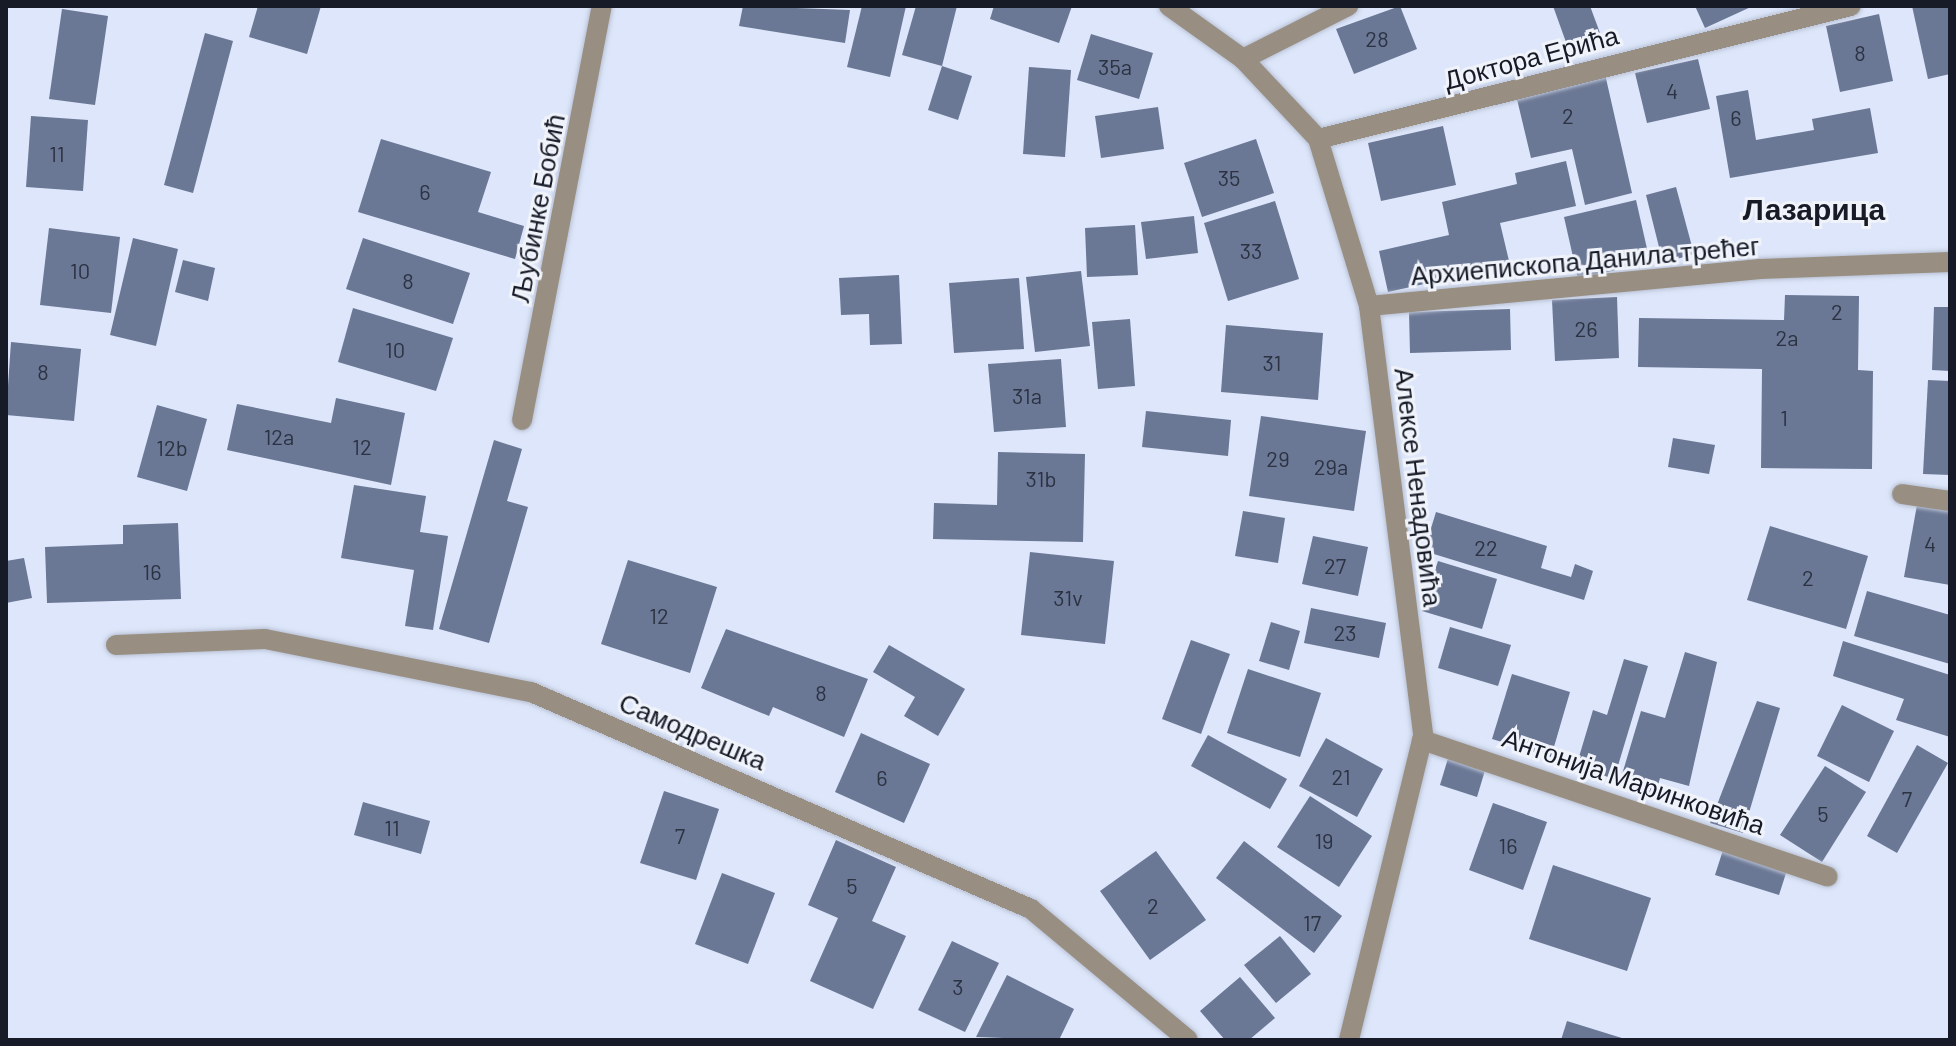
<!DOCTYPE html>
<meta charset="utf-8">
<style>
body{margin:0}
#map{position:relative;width:1956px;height:1046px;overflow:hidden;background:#dde6fa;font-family:Barlow,sans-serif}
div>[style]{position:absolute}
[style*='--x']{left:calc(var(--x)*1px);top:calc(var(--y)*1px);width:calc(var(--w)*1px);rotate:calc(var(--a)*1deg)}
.building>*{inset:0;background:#6a7795}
.roads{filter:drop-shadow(0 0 2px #b9c1d4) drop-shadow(0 0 2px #b9c1d4)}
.minor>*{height:20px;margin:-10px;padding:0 10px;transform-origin:10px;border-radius:10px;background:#988f82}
span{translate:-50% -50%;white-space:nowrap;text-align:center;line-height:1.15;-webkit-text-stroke:6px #f0f3fa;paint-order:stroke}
.number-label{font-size:22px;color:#2b3242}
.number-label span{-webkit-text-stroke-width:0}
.street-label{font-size:26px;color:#161b27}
.quarter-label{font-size:30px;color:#161b27;font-weight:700}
.frame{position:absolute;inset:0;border:8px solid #161b27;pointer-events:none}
</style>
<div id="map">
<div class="building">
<i style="clip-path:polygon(258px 6px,321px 6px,307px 54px,249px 37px)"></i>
<i style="clip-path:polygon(743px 6px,850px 10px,845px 43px,739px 26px)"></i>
<i style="clip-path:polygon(862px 6px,906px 6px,890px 77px,847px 67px)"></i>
<i style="clip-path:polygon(916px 6px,957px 6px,942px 66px,902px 55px)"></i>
<i style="clip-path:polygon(994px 6px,1072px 6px,1059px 43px,990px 19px)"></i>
<i style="clip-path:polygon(1400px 6px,1417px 49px,1354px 74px,1336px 29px)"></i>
<i style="clip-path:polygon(1553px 6px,1590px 6px,1600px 33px,1567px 45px)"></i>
<i style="clip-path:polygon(1695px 6px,1753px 6px,1705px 28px)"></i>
<i style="clip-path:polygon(1912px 6px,1950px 6px,1950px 74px,1928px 79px)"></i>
<i style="clip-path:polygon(62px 9px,108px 16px,95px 105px,49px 99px)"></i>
<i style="clip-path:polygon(1879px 14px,1893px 81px,1840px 92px,1826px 26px)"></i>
<i style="clip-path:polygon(205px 33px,233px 41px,193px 193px,164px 185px)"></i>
<i style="clip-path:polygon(1091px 34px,1153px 53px,1139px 99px,1077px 80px)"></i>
<i style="clip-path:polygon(1698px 59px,1710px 109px,1647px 123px,1635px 73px)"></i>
<i style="clip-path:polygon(942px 66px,972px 76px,958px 120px,928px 110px)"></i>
<i style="clip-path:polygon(1029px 67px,1071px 70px,1065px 157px,1023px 154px)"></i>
<i style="clip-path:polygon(1605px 74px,1632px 193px,1585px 205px,1572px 149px,1531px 158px,1516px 95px)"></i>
<i style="clip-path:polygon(1748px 90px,1756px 140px,1814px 130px,1812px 119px,1870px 108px,1878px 153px,1730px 178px,1716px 96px)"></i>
<i style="clip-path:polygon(1158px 107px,1164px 149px,1101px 158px,1095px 116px)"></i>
<i style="clip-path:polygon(31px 116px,88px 120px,83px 191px,26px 187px)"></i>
<i style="clip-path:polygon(1443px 126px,1456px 185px,1381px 201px,1368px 143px)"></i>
<i style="clip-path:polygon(381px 139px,491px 172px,478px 212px,524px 226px,515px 259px,358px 212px)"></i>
<i style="clip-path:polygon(1256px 139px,1274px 193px,1202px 217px,1184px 163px)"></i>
<i style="clip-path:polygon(1566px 161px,1576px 206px,1500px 223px,1510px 265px,1388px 292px,1379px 251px,1449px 235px,1442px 202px,1517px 184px,1515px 173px)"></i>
<i style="clip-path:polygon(1676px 187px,1694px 254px,1663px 263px,1646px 195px)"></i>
<i style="clip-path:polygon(1636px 200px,1650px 262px,1578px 279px,1564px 217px)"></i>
<i style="clip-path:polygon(1275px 201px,1299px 279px,1228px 301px,1204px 223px)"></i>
<i style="clip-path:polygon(1194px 216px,1198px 253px,1146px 259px,1141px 222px)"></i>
<i style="clip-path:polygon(1135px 225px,1138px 275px,1087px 277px,1085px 228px)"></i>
<i style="clip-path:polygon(49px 228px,120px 237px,111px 313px,40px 305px)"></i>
<i style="clip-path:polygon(133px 238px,178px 249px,156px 346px,110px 335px)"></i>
<i style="clip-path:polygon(363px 238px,470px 273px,453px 324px,346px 289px)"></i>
<i style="clip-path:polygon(183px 260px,215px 268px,208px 301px,175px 292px)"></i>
<i style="clip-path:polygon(1081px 271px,1090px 346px,1035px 352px,1026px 277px)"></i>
<i style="clip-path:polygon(899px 275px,902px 344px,870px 345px,869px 314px,841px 315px,839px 278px)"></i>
<i style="clip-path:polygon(1019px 278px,1024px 349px,954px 353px,949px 283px)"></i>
<i style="clip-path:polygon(1785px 295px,1859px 296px,1858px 370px,1873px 371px,1872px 469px,1761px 468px,1762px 369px,1638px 367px,1639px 318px,1784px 320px)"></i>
<i style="clip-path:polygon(1617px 297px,1619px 358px,1555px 361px,1552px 300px)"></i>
<i style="clip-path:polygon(1934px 307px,1950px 307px,1950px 371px,1932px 370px)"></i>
<i style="clip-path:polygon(353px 308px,453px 338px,436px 391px,338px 362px)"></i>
<i style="clip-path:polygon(1510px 309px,1511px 350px,1410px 353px,1409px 312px)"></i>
<i style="clip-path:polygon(1130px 319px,1135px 386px,1098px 389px,1092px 322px)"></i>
<i style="clip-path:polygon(1226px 325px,1323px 333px,1318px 400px,1221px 392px)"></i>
<i style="clip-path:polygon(11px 342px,81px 349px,74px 421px,6px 415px)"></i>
<i style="clip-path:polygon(1061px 359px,1066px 427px,994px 432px,988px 364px)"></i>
<i style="clip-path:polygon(1928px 380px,1950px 381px,1950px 475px,1923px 474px)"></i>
<i style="clip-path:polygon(336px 398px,405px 413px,391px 485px,227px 450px,237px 404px,331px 423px)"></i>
<i style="clip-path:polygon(157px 405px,207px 419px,187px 491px,137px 477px)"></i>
<i style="clip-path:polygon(1146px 411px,1231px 420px,1228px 456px,1142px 447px)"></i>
<i style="clip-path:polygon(1261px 416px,1366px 431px,1354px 511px,1249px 496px)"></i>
<i style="clip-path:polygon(1673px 438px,1715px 445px,1709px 474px,1668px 467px)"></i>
<i style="clip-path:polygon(494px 440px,522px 449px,507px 501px,528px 507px,489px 643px,439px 629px)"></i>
<i style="clip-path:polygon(998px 452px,1085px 454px,1083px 542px,933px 539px,934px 503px,997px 505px)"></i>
<i style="clip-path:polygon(354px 485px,426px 496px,420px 532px,448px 536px,433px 630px,405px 626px,414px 570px,341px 558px)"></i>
<i style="clip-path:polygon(1917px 505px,1950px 511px,1950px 585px,1904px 577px)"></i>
<i style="clip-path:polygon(1243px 511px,1285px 518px,1278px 563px,1235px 556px)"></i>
<i style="clip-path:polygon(1436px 512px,1547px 546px,1541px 568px,1571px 577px,1575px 564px,1593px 571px,1584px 600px,1424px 551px)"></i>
<i style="clip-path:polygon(178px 523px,181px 599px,47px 603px,45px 547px,123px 544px,123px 525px)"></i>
<i style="clip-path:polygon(1770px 526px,1868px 556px,1846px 629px,1747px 600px)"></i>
<i style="clip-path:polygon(1313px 536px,1368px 547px,1358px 596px,1302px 584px)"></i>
<i style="clip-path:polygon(1030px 552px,1114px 561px,1105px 644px,1021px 635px)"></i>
<i style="clip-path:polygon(24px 558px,32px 598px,6px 603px,6px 561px)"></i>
<i style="clip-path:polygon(628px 560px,717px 587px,690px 673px,601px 644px)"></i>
<i style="clip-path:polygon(1438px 561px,1497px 579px,1482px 629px,1422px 611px)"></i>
<i style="clip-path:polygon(1867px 591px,1950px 615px,1950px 664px,1854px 636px)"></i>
<i style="clip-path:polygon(1311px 608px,1386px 623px,1379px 658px,1304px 643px)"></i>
<i style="clip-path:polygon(1271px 622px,1300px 631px,1289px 670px,1259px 661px)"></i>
<i style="clip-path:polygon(1450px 627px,1511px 645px,1498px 686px,1438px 668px)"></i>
<i style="clip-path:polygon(726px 629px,868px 679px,844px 737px,773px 707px,769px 716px,701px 688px)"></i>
<i style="clip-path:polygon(1191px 640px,1230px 654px,1201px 734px,1162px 719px)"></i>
<i style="clip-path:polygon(1843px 641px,1950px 675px,1950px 737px,1896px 720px,1904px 699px,1833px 676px)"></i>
<i style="clip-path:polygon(889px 645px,965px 689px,938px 736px,904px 716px,915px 697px,873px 672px)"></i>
<i style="clip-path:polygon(1685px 652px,1717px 662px,1689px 786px,1660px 778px,1654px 799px,1618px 788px,1641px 711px,1665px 718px)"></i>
<i style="clip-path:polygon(1624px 659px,1648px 666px,1614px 779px,1576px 767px,1593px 710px,1607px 715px)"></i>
<i style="clip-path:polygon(1248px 669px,1321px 693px,1300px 757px,1227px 733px)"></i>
<i style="clip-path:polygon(1512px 674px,1570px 692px,1551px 757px,1492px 739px)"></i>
<i style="clip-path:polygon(1757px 701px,1780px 708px,1743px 833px,1710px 823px)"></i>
<i style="clip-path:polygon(1842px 705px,1894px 731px,1869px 782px,1817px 756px)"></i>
<i style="clip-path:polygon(861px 733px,930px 764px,904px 823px,835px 792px)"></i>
<i style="clip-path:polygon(1208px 735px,1287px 779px,1270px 809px,1191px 766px)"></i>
<i style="clip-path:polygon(1326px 738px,1383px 769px,1357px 817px,1299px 786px)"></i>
<i style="clip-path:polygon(1917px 745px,1948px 763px,1897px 853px,1867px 836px)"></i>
<i style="clip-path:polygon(1449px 755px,1486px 767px,1477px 797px,1440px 785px)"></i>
<i style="clip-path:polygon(1825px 766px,1866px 792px,1822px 862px,1780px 835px)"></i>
<i style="clip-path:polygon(664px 791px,719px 809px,696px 880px,640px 863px)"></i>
<i style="clip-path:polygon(1310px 796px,1372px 836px,1339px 887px,1277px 847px)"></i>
<i style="clip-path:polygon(363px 802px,430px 821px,421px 854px,354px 835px)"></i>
<i style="clip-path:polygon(1493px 803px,1547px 822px,1523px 890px,1469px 870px)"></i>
<i style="clip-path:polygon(836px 840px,896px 867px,872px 921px,906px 936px,873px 1009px,810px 981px,838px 918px,808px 905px)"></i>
<i style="clip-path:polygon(1244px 841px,1342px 916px,1314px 953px,1216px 878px)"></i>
<i style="clip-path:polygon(1723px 850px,1787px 870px,1779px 895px,1715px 875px)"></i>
<i style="clip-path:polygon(1156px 851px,1206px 920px,1150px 960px,1100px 891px)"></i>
<i style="clip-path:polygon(1553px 865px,1651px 898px,1627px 971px,1529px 939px)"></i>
<i style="clip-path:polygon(722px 873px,775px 893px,748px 964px,695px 944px)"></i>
<i style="clip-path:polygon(1280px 936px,1311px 974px,1276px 1003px,1244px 965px)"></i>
<i style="clip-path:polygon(952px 941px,999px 963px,965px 1032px,918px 1010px)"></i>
<i style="clip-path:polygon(1007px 975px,1074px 1009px,1059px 1040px,976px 1037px)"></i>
<i style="clip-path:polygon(1240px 977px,1275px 1018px,1249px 1040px,1225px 1040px,1200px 1011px)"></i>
<i style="clip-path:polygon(1567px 1021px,1625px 1039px,1625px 1040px,1561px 1040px)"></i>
</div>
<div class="roads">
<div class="minor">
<i style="--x:1169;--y:6;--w:91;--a:35.6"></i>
<i style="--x:1243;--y:59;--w:110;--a:46.8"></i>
<i style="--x:1318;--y:139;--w:175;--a:73"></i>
<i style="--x:1369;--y:306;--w:433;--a:82.8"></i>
<i style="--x:1423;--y:736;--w:313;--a:103.7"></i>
<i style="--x:1243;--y:59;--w:118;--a:-26.8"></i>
<i style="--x:1318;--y:139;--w:549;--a:-14.01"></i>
<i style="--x:1369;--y:306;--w:393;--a:-5.4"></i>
<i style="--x:1760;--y:269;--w:190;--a:-2.1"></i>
<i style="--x:522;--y:420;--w:422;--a:-79.1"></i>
<i style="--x:1902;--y:494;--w:49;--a:8.3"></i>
<i style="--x:116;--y:645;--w:149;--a:-2.3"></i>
<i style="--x:265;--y:639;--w:271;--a:11.3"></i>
<i style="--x:531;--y:692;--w:545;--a:23.46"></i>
<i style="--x:1031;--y:909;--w:204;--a:39.8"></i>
<i style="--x:1422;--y:740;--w:428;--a:18.6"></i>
</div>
</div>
<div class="number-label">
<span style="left:1377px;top:39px">28</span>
<span style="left:1860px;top:53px">8</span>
<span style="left:1115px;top:67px">35a</span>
<span style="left:1672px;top:91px">4</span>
<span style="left:1568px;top:116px">2</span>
<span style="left:1736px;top:118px">6</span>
<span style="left:57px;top:154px">11</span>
<span style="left:1229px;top:178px">35</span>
<span style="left:425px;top:192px">6</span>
<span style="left:1251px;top:251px">33</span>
<span style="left:80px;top:271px">10</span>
<span style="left:408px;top:281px">8</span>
<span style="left:1837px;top:312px">2</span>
<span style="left:1586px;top:329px">26</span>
<span style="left:1787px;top:338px">2a</span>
<span style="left:395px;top:350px">10</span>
<span style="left:1272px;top:363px">31</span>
<span style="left:43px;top:372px">8</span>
<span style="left:1027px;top:396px">31a</span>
<span style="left:1784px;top:418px">1</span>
<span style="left:279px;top:437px">12a</span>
<span style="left:362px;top:447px">12</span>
<span style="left:172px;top:448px">12b</span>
<span style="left:1278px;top:459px">29</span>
<span style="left:1331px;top:467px">29a</span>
<span style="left:1041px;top:479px">31b</span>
<span style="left:1930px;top:544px">4</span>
<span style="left:1486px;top:548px">22</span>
<span style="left:1335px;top:566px">27</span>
<span style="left:152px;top:572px">16</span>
<span style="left:1808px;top:578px">2</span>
<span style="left:1068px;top:598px">31v</span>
<span style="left:659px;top:616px">12</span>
<span style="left:1345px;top:633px">23</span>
<span style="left:821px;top:693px">8</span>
<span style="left:1341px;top:777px">21</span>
<span style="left:882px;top:778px">6</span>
<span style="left:1907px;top:799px">7</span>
<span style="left:1823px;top:814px">5</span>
<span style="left:392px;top:828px">11</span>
<span style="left:680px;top:836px">7</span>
<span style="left:1324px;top:841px">19</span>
<span style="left:1508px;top:846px">16</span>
<span style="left:852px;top:886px">5</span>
<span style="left:1153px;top:906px">2</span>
<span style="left:1312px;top:923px">17</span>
<span style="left:958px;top:987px">3</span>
</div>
<div class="street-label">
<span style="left:1531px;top:57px;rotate:-15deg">Доктора Ерића</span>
<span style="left:537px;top:208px;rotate:-79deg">Љубинке Бобић</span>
<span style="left:1585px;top:260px;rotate:-5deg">Архиепископа Данила трећег</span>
<span style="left:1419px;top:487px;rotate:83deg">Алексе Ненадовића</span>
<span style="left:693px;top:731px;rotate:23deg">Самодрешка</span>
<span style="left:1634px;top:781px;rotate:19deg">Антонија Маринковића</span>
</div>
<div class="quarter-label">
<span style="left:1814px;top:208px">Лазарица</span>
</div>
<div class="frame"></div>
</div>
